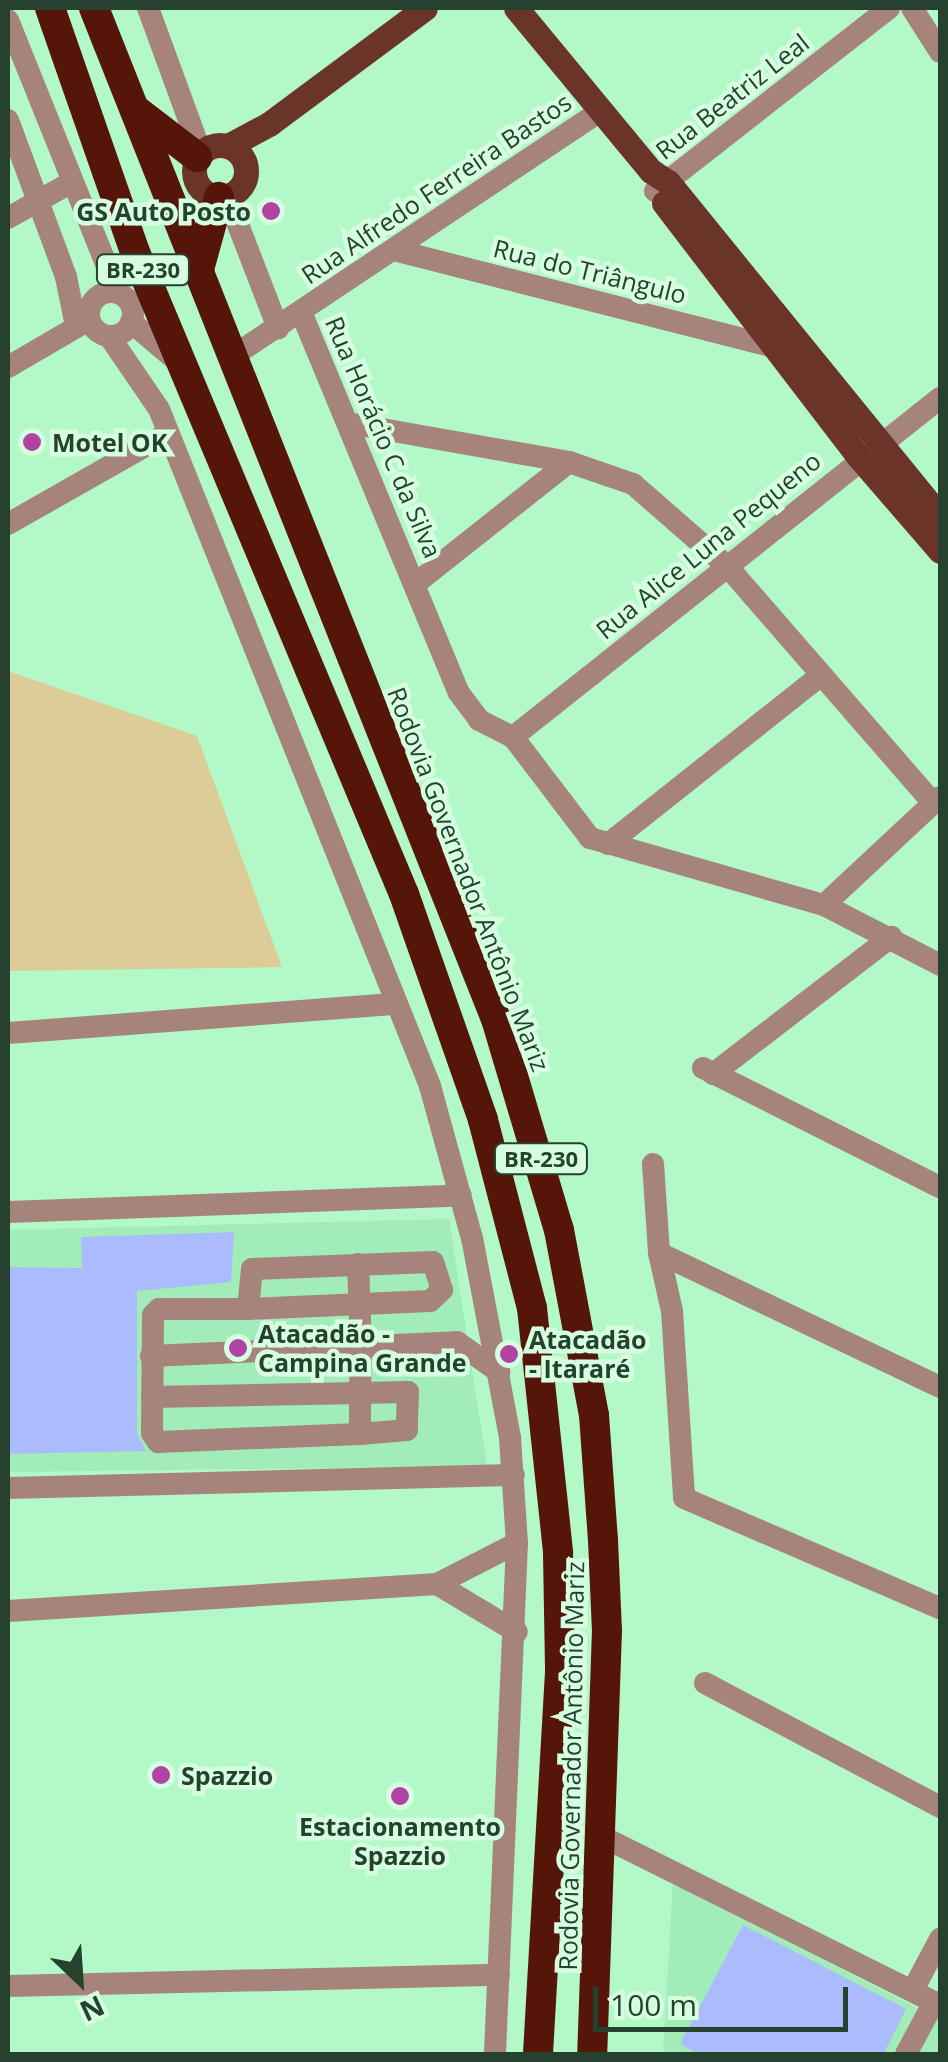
<!DOCTYPE html>
<meta charset="utf-8">
<style>
body{margin:0}
#map{position:relative;width:948px;height:2062px;overflow:hidden;background:#b3f8c7;font-family:"Open Sans",sans-serif}
div>[style]{position:absolute}
[style*='--x']{left:calc(var(--x)*1px);top:calc(var(--y)*1px);width:calc(var(--w)*1px);rotate:calc(var(--a)*1deg)}
.built>*{inset:0;background:#a1ecb7}
.green>*{inset:0;background:#dccc97}
.building>*{inset:0;background:#abbcfe}
.minor>*{height:22px;margin:-11px;padding:0 11px;transform-origin:11px;border-radius:11px;background:#a6847c}
.minor>.ring{margin:-11px;padding:0;box-sizing:content-box;background:none;border:22px solid #a6847c;border-radius:50%}
.major>*{height:25px;margin:-12.5px;padding:0 12.5px;transform-origin:12.5px;border-radius:12.5px;background:#6b3428}
.major>.ring{margin:-12.5px;padding:0;box-sizing:content-box;background:none;border:25px solid #6b3428;border-radius:50%}
.highway>*{height:30px;margin:-15px;padding:0 15px;transform-origin:15px;border-radius:15px;background:#551509}
.dots>*{width:28px;height:28px;translate:-50% -50%;box-sizing:border-box;border:5px solid #d6fee0;border-radius:50%}
span{translate:-50% -50%;white-space:nowrap;text-align:center;line-height:1.15;-webkit-text-stroke:9px #d6fee0;paint-order:stroke}
.shield-label span{padding:2px 8px;background:#d6fee0;border:2px solid;border-radius:8px;-webkit-text-stroke-width:0}
.shield-label{font-size:22px;color:#26422f;font-weight:700}
.street-label{font-size:25px;color:#26422f}
.poi-label{font-size:25px;color:#26422f;font-weight:700}
.right{translate:-100% -50%;text-align:right}
.left{translate:0 -50%;text-align:left}
.frame{position:absolute;inset:0;border:10px solid #26422f;pointer-events:none}
.north{position:absolute;left:30px;top:1932px;width:100px;height:100px;-webkit-text-stroke:8px #d6fee0;paint-order:stroke;rotate:155deg;font-size:28px;font-weight:700;line-height:40px;text-align:center;color:#26422f}
.north::after{content:'';display:block;margin:auto;width:35px;height:45px;background:#26422f;clip-path:polygon(50% 0,100% 100%,50% 72%,0 100%)}
.scale{position:absolute;left:593px;top:1987px;width:255px;height:45px;box-sizing:border-box;border:5px solid #26422f;border-top:0;padding-left:12px;font-size:30px;line-height:35px;white-space:nowrap;color:#26422f;-webkit-text-stroke:8px #d6fee0;paint-order:stroke}
</style>
<div id="map">
<div class="built">
<i style="clip-path:polygon(449px 1219px,487px 1466px,8px 1472px,8px 1230px)"></i>
<i style="clip-path:polygon(673px 1881px,940px 2020px,940px 2054px,663px 2054px)"></i>
</div>
<div class="green">
<i style="clip-path:polygon(8px 671px,197px 736px,282px 967px,8px 971px)"></i>
</div>
<div class="building">
<i style="clip-path:polygon(234px 1232px,231px 1282px,137px 1291px,137px 1433px,146px 1451px,8px 1454px,8px 1267px,82px 1268px,81px 1237px)"></i>
<i style="clip-path:polygon(743px 1925px,906px 2009px,884px 2054px,699px 2054px,680px 2044px)"></i>
</div>
<div class="minor">
<i style="--x:148;--y:8;--w:154;--a:69.9"></i>
<i style="--x:912;--y:8;--w:52;--a:57.5"></i>
<i style="--x:8;--y:20;--w:294;--a:68.1"></i>
<i style="--x:8;--y:120;--w:167;--a:69.7"></i>
<i style="--x:66;--y:277;--w:50;--a:78.5"></i>
<i style="--x:655;--y:191;--w:297;--a:-38"></i>
<i style="--x:227;--y:196;--w:142;--a:68.9"></i>
<i style="--x:8;--y:218;--w:73;--a:-29.4"></i>
<i style="--x:394;--y:250;--w:390;--a:14.3"></i>
<i class="ring" style="left:89px;top:292px;width:22px;height:22px"></i>
<i style="--x:301;--y:312;--w:412;--a:67.5"></i>
<i style="--x:459;--y:693;--w:34;--a:53"></i>
<i style="--x:479;--y:720;--w:38;--a:27"></i>
<i style="--x:513;--y:737;--w:127;--a:52.7"></i>
<i style="--x:590;--y:838;--w:243;--a:16"></i>
<i style="--x:824;--y:905;--w:131;--a:27.3"></i>
<i style="--x:131;--y:322;--w:62;--a:40.4"></i>
<i style="--x:109;--y:336;--w:88;--a:55.6"></i>
<i style="--x:159;--y:409;--w:729;--a:68.18"></i>
<i style="--x:430;--y:1086;--w:158;--a:74.6"></i>
<i style="--x:472;--y:1238;--w:204;--a:79.2"></i>
<i style="--x:510;--y:1438;--w:105;--a:86.2"></i>
<i style="--x:517;--y:1543;--w:511;--a:92.47"></i>
<i style="--x:233;--y:356;--w:441;--a:-33.7"></i>
<i style="--x:8;--y:367;--w:91;--a:-30.2"></i>
<i style="--x:348;--y:423;--w:224;--a:10"></i>
<i style="--x:569;--y:462;--w:68;--a:19"></i>
<i style="--x:633;--y:484;--w:125;--a:41.1"></i>
<i style="--x:727;--y:566;--w:314;--a:49"></i>
<i style="--x:8;--y:524;--w:184;--a:-29.6"></i>
<i style="--x:415;--y:584;--w:196;--a:-38.4"></i>
<i style="--x:513;--y:737;--w:545;--a:-38.45"></i>
<i style="--x:608;--y:844;--w:269;--a:-38.4"></i>
<i style="--x:824;--y:905;--w:158;--a:-43"></i>
<i style="--x:8;--y:1033;--w:389;--a:-4.3"></i>
<i style="--x:703;--y:1068;--w:265;--a:26.7"></i>
<i style="--x:713;--y:1074;--w:225;--a:-37.6"></i>
<i style="--x:653;--y:1164;--w:89;--a:86.1"></i>
<i style="--x:659;--y:1253;--w:59;--a:77.4"></i>
<i style="--x:672;--y:1311;--w:187;--a:86.3"></i>
<i style="--x:684;--y:1498;--w:279;--a:23.3"></i>
<i style="--x:8;--y:1212;--w:453;--a:-2.1"></i>
<i style="--x:659;--y:1253;--w:311;--a:25.5"></i>
<i style="--x:248;--y:1309;--w:40;--a:-84.3"></i>
<i style="--x:252;--y:1269;--w:181;--a:-2.2"></i>
<i style="--x:433;--y:1262;--w:29;--a:72"></i>
<i style="--x:442;--y:1290;--w:16;--a:137"></i>
<i style="--x:430;--y:1301;--w:182;--a:177.5"></i>
<i style="--x:248;--y:1309;--w:89;--a:180"></i>
<i style="--x:159;--y:1309;--w:8;--a:135"></i>
<i style="--x:153;--y:1315;--w:118;--a:90.5"></i>
<i style="--x:152;--y:1433;--w:11;--a:56"></i>
<i style="--x:158;--y:1442;--w:202;--a:-2.3"></i>
<i style="--x:151;--y:1356;--w:306;--a:-2.6"></i>
<i style="--x:457;--y:1342;--w:52;--a:35.5"></i>
<i style="--x:152;--y:1397;--w:208;--a:-1.1"></i>
<i style="--x:360;--y:1393;--w:48;--a:-1.2"></i>
<i style="--x:408;--y:1392;--w:38;--a:92"></i>
<i style="--x:407;--y:1430;--w:47;--a:175.1"></i>
<i style="--x:360;--y:1434;--w:41;--a:-90"></i>
<i style="--x:360;--y:1393;--w:47;--a:-88.8"></i>
<i style="--x:361;--y:1346;--w:82;--a:-92.1"></i>
<i style="--x:8;--y:1488;--w:506;--a:-1.47"></i>
<i style="--x:437;--y:1584;--w:93;--a:31"></i>
<i style="--x:8;--y:1611;--w:430;--a:-3.6"></i>
<i style="--x:437;--y:1584;--w:90;--a:-27.1"></i>
<i style="--x:705;--y:1683;--w:266;--a:27.8"></i>
<i style="--x:601;--y:1836;--w:379;--a:26.5"></i>
<i style="--x:8;--y:1986;--w:491;--a:-1.3"></i>
<i style="--x:913;--y:1990;--w:58;--a:-62.1"></i>
<i style="--x:906;--y:2054;--w:59;--a:-61.7"></i>
</div>
<div class="major">
<i style="--x:516;--y:8;--w:212;--a:50.4"></i>
<i style="--x:651;--y:171;--w:20;--a:33"></i>
<i style="--x:668;--y:182;--w:432;--a:50.9"></i>
<i class="ring" style="left:194px;top:145px;width:27px;height:27px"></i>
<i style="--x:228;--y:146;--w:47;--a:-28.2"></i>
<i style="--x:269;--y:124;--w:194;--a:-36.6"></i>
<i style="--x:664;--y:203;--w:320;--a:52.5"></i>
<i style="--x:859;--y:457;--w:124;--a:49.2"></i>
</div>
<div class="highway">
<i style="--x:50;--y:8;--w:258;--a:70.8"></i>
<i style="--x:135;--y:252;--w:696;--a:67.27"></i>
<i style="--x:404;--y:894;--w:239;--a:70.7"></i>
<i style="--x:483;--y:1120;--w:194;--a:75.4"></i>
<i style="--x:532;--y:1308;--w:246;--a:83.9"></i>
<i style="--x:558;--y:1553;--w:119;--a:89"></i>
<i style="--x:560;--y:1672;--w:383;--a:93.3"></i>
<i style="--x:94;--y:8;--w:1088;--a:68.32"></i>
<i style="--x:496;--y:1019;--w:220;--a:73.4"></i>
<i style="--x:559;--y:1230;--w:188;--a:79.3"></i>
<i style="--x:594;--y:1415;--w:125;--a:85.9"></i>
<i style="--x:603;--y:1540;--w:90;--a:87.5"></i>
<i style="--x:607;--y:1630;--w:424;--a:92"></i>
<i style="--x:137;--y:111;--w:76;--a:37.5"></i>
<i style="--x:198;--y:273;--w:79;--a:-74.6"></i>
</div>
<div class="dots">
<i style="left:271px;top:211px;background:#b144a3"></i>
<i style="left:32px;top:442px;background:#b144a3"></i>
<i style="left:238px;top:1348px;background:#b144a3"></i>
<i style="left:509px;top:1354px;background:#b144a3"></i>
<i style="left:161px;top:1775px;background:#b144a3"></i>
<i style="left:400px;top:1796px;background:#b144a3"></i>
</div>
<div class="shield-label">
<span style="left:143px;top:270px">BR-230</span>
<span style="left:541px;top:1159px">BR-230</span>
</div>
<div class="street-label">
<span style="left:732px;top:96px;rotate:-38deg">Rua Beatriz Leal</span>
<span style="left:436px;top:188px;rotate:-34deg">Rua Alfredo Ferreira Bastos</span>
<span style="left:590px;top:271px;rotate:14deg">Rua do Triângulo</span>
<span style="left:384px;top:437px;rotate:67deg">Rua Horácio C da Silva</span>
<span style="left:708px;top:545px;rotate:-39deg">Rua Alice Luna Pequeno</span>
<span style="left:469px;top:879px;rotate:69deg">Rodovia Governador Antônio Mariz</span>
<span style="left:571px;top:1766px;rotate:-89deg">Rodovia Governador Antônio Mariz</span>
</div>
<div class="poi-label">
<span class="right" style="left:251px;top:211px">GS Auto Posto</span>
<span class="left" style="left:52px;top:442px">Motel OK</span>
<span class="left" style="left:258px;top:1348px">Atacadão -<br>Campina Grande</span>
<span class="left" style="left:529px;top:1354px">Atacadão<br>- Itararé</span>
<span class="left" style="left:181px;top:1775px">Spazzio</span>
<span style="left:400px;top:1841px">Estacionamento<br>Spazzio</span>
</div>
<div class="frame"></div>
<div class="north">N</div>
<div class="scale">100 m</div>
</div>
